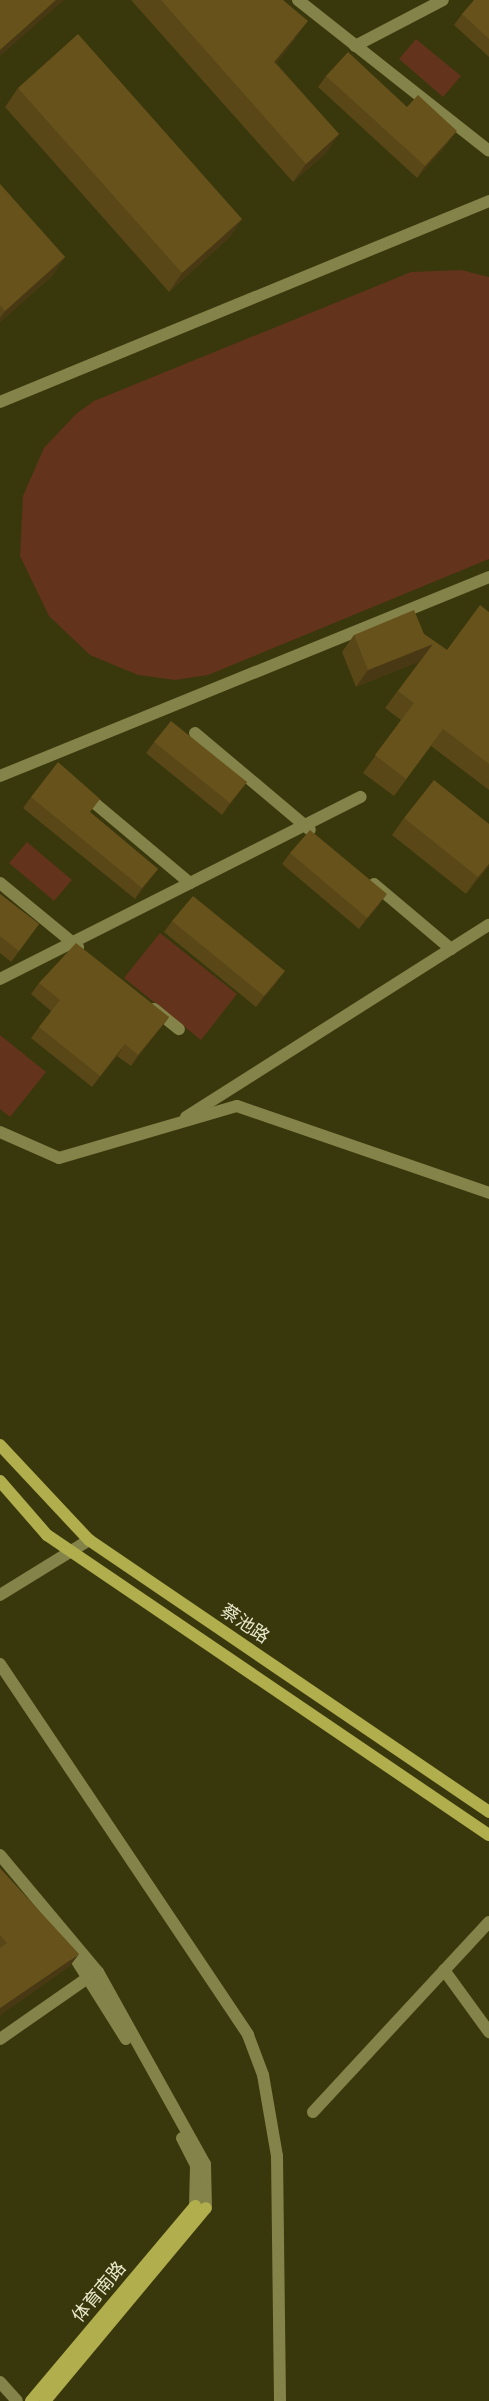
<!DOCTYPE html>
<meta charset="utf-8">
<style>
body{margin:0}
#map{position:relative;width:489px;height:2401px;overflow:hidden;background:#39370c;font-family:"IBM Plex Serif","Noto Sans SC",serif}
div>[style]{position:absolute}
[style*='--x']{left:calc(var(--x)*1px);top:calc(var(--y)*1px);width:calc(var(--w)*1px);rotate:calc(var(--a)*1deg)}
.green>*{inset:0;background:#63341b}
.street>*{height:12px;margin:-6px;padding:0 6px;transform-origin:6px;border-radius:6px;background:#848349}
.secondary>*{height:12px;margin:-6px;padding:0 6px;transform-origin:6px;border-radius:6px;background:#b1ae4d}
.wall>*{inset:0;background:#594718}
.shaded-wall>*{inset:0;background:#483914}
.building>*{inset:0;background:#67521c}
span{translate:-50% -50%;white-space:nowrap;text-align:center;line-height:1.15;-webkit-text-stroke:5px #39370c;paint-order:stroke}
.street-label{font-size:18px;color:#eaeacd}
</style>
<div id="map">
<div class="green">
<i style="clip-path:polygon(416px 39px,461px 76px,443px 97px,399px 59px)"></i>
<i style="clip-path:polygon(461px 270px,489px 277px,489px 559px,208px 675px,175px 680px,138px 675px,90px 655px,49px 616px,20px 556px,23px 496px,44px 448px,76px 414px,94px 401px,411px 272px)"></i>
<i style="clip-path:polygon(27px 842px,72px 880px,54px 901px,9px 863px)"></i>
<i style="clip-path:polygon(160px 933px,237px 994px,201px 1040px,124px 978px)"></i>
<i style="clip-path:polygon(0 1035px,46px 1072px,10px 1117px,0 1109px)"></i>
</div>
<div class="street">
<i style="--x:298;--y:0;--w:243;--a:38.3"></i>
<i style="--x:355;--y:46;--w:99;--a:-27.6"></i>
<i style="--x:0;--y:402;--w:529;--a:-22.34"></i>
<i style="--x:195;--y:733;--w:150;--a:40.1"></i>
<i style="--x:0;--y:776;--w:528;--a:-22.14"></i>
<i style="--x:85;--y:795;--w:137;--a:40"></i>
<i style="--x:0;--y:883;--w:101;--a:39.4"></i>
<i style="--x:374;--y:884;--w:101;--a:40.2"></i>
<i style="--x:0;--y:979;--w:404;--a:-26.8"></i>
<i style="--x:154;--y:1009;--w:32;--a:39"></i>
<i style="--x:186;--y:1117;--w:359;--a:-32.4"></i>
<i style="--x:0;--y:1132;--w:64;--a:23.8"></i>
<i style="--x:59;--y:1158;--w:185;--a:-16.3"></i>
<i style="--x:237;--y:1106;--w:267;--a:19"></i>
<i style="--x:0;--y:1595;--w:105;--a:-31.7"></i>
<i style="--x:0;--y:1664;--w:446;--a:56.2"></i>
<i style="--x:248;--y:2035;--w:43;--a:69.4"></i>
<i style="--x:263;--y:2075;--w:82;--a:80.2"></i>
<i style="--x:277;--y:2156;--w:245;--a:89.3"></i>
<i style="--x:0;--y:1855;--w:153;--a:50.1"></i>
<i style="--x:98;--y:1972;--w:220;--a:60.9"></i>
<i style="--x:205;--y:2164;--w:44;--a:88.7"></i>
<i style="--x:67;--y:1945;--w:111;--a:57.9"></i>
<i style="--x:444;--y:1970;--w:77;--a:54"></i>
<i style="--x:0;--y:2039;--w:108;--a:-34.9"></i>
<i style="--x:313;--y:2112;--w:259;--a:-47.2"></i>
<i style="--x:182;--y:2138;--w:31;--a:63"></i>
<i style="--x:196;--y:2166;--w:40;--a:91.4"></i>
<i style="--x:0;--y:2382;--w:25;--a:48"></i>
</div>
<div class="secondary">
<i style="--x:0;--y:1445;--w:130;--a:46.9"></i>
<i style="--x:89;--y:1540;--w:484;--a:34.2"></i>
<i style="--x:0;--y:1481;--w:72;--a:49"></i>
<i style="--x:47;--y:1535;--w:534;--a:34.17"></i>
<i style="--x:31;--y:2401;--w:255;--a:-49.9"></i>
<i style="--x:45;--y:2401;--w:251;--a:-50.2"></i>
</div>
<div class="wall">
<i style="clip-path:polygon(131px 0,283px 0,295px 39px,276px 63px,339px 134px,326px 153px,293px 182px)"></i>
<i style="clip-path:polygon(489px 0,489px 57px,454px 25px,462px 14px)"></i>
<i style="clip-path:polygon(326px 76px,407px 107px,449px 142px,417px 178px,318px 87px)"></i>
<i style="clip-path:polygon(18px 88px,242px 219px,229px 238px,169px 292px,5px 107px)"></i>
<i style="clip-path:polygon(0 184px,65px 257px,52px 276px,0 322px)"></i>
<i style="clip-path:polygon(489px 612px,489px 790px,431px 746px,394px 796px,363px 773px,401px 720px,385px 708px,420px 661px,356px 687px,342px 652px,354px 635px,424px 634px,447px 650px)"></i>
<i style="clip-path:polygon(154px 742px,247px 782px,222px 815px,146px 753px)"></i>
<i style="clip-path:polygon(31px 797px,90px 812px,158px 869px,135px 899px,23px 808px)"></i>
<i style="clip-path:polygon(404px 818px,489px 866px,466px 894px,392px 835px)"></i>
<i style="clip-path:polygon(290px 853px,379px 905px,359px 929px,282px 864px)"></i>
<i style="clip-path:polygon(0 894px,39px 924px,11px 962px,0 953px)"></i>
<i style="clip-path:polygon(172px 921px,277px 982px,256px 1007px,164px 932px)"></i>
<i style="clip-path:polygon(39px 983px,169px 1017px,131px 1066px,117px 1056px,92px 1087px,31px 1038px,51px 1011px,31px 994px)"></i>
<i style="clip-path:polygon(0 1868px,70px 1966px,0 2015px)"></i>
</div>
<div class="shaded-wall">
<i style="clip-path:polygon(56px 0,64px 0,0 56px,0 50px)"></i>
<i style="clip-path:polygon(308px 21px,295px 39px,262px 80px,274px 62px)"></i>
<i style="clip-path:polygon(457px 131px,449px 142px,417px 178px,425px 166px)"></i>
<i style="clip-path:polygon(339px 134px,326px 153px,293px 182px,306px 164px)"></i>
<i style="clip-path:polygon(242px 219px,229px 238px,169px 292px,182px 273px)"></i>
<i style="clip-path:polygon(65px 257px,52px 276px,0 322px,0 318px,5px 311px)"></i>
<i style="clip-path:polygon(433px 644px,421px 661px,356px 687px,368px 670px)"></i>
<i style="clip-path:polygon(247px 782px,239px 793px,222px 815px,230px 803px)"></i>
<i style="clip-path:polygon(489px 864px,489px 866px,466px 894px,478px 877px)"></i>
<i style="clip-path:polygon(158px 869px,150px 880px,135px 899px,142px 888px)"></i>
<i style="clip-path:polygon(387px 894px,379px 905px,359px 929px,367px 918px)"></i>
<i style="clip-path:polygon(285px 971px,277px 982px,256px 1007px,264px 996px)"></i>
<i style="clip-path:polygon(169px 1017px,161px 1028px,131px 1066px,138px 1055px)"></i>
<i style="clip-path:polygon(125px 1044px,117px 1056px,92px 1087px,100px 1076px)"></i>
<i style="clip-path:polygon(79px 1954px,70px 1966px,0 2015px,0 2008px)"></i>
</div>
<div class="building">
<i style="clip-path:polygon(0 0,56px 0,0 50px)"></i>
<i style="clip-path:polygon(161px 0,283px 0,308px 21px,274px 62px,339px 134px,306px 164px)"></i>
<i style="clip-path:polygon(474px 0,489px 0,489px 39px,462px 14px)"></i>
<i style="clip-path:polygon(78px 34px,242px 219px,182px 273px,18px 88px)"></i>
<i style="clip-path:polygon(348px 52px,407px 107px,418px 95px,457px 131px,425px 166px,326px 76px)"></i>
<i style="clip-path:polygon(0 184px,65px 257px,5px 311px,0 305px)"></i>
<i style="clip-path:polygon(480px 605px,489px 612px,489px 764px,443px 729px,406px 779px,375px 755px,414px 703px,398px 691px,433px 644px,368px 670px,354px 635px,414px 610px,424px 634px,447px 650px)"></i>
<i style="clip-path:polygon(171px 721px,247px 782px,230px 803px,154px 742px)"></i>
<i style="clip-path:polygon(58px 762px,100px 799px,90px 812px,158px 869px,142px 888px,31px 797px)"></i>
<i style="clip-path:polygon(434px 780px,489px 824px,489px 864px,478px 877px,404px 818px)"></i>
<i style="clip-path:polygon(310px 830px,387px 894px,367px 918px,290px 853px)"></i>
<i style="clip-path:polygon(0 894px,39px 924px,19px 951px,0 936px)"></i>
<i style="clip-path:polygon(193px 896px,285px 971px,264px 996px,172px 921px)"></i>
<i style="clip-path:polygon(76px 943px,169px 1017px,138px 1055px,125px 1044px,100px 1076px,39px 1027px,60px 1000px,39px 983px)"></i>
<i style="clip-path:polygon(0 1868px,79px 1954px,0 2008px,0 1948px,7px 1943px,0 1935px)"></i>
</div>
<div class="street-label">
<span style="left:245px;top:1624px;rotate:34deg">蔡池路</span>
<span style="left:99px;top:2292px;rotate:-50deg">体育南路</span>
</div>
</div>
